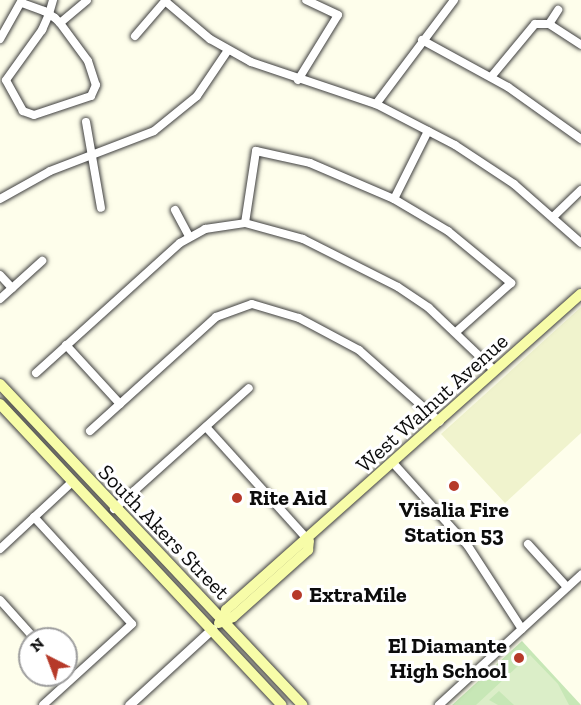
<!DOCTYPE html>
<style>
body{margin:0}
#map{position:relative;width:581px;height:705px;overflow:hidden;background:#fefeeb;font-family:"Zilla Slab",serif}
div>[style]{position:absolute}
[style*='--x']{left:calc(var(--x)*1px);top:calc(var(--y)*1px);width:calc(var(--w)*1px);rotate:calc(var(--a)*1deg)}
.farmland>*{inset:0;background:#f0f3cd}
.green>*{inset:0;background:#c7e7b6}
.pitch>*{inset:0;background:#dbeec8}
.roads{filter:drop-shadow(0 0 2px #3f3f3f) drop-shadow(0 0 2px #3f3f3f)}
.minor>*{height:8px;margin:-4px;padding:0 4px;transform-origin:4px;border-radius:4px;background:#fff}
.tertiary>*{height:9px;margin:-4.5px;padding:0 4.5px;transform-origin:4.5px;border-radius:4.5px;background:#fff}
.secondary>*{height:10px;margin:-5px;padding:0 5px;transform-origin:5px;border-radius:5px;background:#f7fca8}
.dots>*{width:16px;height:16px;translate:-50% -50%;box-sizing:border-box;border:3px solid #fff;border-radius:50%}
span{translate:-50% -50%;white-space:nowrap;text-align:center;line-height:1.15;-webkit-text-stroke:6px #fff;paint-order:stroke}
.street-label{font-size:22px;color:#0c0c0c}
.poi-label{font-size:22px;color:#0c0c0c;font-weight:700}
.left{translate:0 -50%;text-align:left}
.right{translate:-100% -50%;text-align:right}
.north{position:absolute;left:18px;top:627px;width:60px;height:60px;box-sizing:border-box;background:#fff;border:2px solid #9e9e9e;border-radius:50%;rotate:318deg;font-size:16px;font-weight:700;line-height:24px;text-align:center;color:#0c0c0c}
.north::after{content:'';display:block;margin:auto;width:21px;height:27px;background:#b63a29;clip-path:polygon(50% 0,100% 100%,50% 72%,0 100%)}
</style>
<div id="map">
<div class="farmland">
<i style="clip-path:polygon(581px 307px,581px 433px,505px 503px,441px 434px)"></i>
</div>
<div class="green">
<i style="clip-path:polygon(522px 641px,581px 705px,452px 705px)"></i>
</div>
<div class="pitch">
<i style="clip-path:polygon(530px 655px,558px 684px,569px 705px,514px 705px,499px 691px,489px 700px,498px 705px,476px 705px)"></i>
</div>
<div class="roads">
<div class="minor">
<i style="--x:165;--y:1;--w:59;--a:40.2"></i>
<i style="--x:210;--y:39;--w:47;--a:29.3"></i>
<i style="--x:251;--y:62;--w:132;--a:18.6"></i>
<i style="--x:376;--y:104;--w:89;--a:27.4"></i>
<i style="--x:455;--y:145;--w:71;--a:33.5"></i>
<i style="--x:514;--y:184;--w:89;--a:41.4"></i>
<i style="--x:22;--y:3;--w:23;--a:20"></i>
<i style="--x:44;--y:11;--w:6;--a:31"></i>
<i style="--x:49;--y:14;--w:7;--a:34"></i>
<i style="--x:55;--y:18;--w:7;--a:45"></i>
<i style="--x:60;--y:23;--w:47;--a:53.6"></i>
<i style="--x:88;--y:61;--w:25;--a:72"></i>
<i style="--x:96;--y:85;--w:12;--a:114"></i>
<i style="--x:91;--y:96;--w:60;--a:161.6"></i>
<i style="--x:34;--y:115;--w:12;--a:-160"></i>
<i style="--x:23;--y:111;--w:35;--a:-119"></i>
<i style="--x:6;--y:80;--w:62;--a:-54.2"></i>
<i style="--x:42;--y:30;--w:17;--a:-66"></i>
<i style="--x:49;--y:14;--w:15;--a:-74"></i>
<i style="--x:60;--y:23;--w:35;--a:-40"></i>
<i style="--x:549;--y:24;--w:38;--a:33"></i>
<i style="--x:135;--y:36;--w:48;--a:-49.3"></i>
<i style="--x:0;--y:39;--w:45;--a:-60.6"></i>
<i style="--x:422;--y:40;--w:98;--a:28.7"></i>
<i style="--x:508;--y:87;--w:90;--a:35.5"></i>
<i style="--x:491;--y:77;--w:69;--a:-50.3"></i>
<i style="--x:535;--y:24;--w:14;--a:0"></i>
<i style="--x:549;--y:24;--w:17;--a:-57"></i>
<i style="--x:298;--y:80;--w:76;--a:-58.4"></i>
<i style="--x:338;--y:15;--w:35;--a:-155"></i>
<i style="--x:376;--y:104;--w:130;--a:-53.1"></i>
<i style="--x:86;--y:122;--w:87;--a:80.1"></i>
<i style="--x:0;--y:199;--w:57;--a:-29.2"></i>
<i style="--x:50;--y:171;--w:111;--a:-21"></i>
<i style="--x:154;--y:131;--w:55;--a:-39.1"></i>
<i style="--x:197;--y:96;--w:55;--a:-56"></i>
<i style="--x:394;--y:199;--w:76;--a:-63.4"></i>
<i style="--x:175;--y:210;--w:30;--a:62"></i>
<i style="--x:553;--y:217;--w:39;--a:-44"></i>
<i style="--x:245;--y:223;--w:73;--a:-81.3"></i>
<i style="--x:256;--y:151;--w:55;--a:12.5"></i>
<i style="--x:310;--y:163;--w:91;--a:23.2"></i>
<i style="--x:394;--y:199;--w:63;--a:30.7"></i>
<i style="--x:448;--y:231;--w:82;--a:39.5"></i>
<i style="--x:511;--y:283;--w:74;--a:138.3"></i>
<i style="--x:0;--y:275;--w:18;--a:47"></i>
<i style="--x:0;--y:299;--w:57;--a:-42.1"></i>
<i style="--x:66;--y:345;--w:80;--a:47.5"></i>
<i style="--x:36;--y:373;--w:194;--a:-42.1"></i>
<i style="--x:180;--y:243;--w:29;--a:-29"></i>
<i style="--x:205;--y:229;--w:40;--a:-8.5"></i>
<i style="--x:245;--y:223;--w:60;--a:15.4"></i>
<i style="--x:303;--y:239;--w:106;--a:26.8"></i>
<i style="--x:398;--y:287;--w:37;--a:34"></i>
<i style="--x:429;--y:308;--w:91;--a:43.7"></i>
<i style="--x:206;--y:427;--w:154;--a:47.9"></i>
<i style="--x:90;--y:431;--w:170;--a:-42.1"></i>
<i style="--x:216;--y:317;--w:38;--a:-20"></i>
<i style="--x:252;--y:304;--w:49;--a:16.6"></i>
<i style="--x:299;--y:318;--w:68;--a:28.1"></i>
<i style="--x:359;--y:350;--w:108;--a:41.6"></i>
<i style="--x:394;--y:464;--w:110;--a:47.9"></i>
<i style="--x:468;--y:546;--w:99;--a:57"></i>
<i style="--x:114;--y:509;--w:181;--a:-41.9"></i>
<i style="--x:34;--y:517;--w:145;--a:47.5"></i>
<i style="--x:132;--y:624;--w:120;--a:137.7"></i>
<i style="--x:528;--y:544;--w:58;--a:47.8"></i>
<i style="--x:0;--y:549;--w:98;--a:-42.9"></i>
<i style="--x:0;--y:600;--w:52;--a:48.1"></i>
<i style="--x:439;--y:705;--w:193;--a:-42.5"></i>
</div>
<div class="tertiary">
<i style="--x:129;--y:705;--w:113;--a:-42.5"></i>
</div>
<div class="secondary">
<i style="--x:0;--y:384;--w:441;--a:46.7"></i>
<i style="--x:0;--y:404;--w:412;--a:46.9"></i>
<i style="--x:222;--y:621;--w:12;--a:-70"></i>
<i style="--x:226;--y:610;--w:475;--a:-41.7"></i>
<i style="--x:219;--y:623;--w:15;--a:-23"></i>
<i style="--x:233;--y:617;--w:101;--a:-41.8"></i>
<i style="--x:308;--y:550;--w:9;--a:-84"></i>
</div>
</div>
<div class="dots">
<i style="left:454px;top:486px;background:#b63a29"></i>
<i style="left:237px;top:498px;background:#b63a29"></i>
<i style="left:297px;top:595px;background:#b63a29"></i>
<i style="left:519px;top:658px;background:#b63a29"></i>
</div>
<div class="street-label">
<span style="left:432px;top:403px;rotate:-42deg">West Walnut Avenue</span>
<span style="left:164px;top:532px;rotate:46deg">South Akers Street</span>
</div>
<div class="poi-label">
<span class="left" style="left:249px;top:498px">Rite Aid</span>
<span style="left:454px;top:522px">Visalia Fire<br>Station 53</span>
<span class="left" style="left:309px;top:595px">ExtraMile</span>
<span class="right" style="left:507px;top:658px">El Diamante<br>High School</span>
</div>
<div class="north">N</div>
</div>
